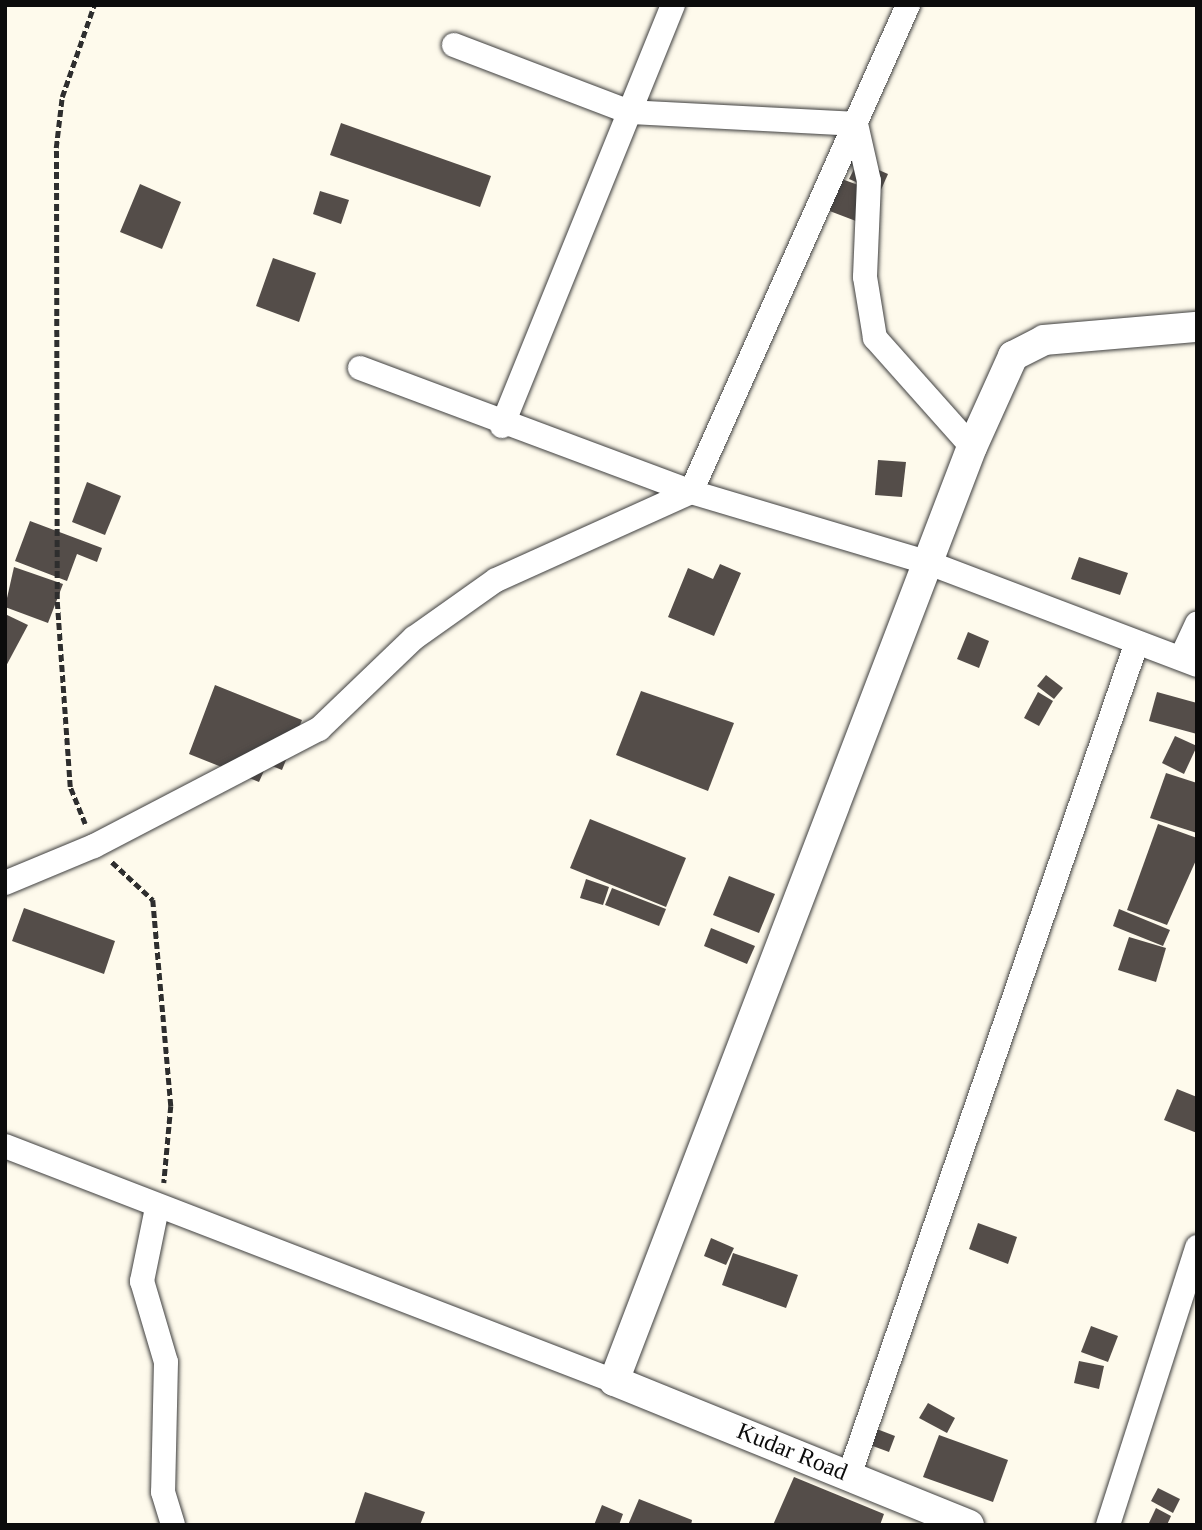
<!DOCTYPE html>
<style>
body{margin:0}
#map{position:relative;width:1202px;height:1530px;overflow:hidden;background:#fefaec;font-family:Georgia,serif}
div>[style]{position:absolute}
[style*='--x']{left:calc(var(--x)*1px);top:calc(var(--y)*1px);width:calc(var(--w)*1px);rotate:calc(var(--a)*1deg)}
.building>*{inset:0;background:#544d49}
.path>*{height:4.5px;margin-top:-2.25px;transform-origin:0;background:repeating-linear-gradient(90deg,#2e2e2e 0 7px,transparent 0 10.5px)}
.roads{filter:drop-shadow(0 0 2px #3f3f3f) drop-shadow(0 0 2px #3f3f3f)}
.minor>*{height:24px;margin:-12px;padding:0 12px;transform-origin:12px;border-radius:12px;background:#fff}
.tertiary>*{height:30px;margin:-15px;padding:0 15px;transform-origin:15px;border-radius:15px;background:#fff}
span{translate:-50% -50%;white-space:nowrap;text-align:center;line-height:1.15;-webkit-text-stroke:7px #fff;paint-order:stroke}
.street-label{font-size:24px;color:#0c0c0c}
.frame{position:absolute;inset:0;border:7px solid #0c0c0c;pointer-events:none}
</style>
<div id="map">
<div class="building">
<i style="clip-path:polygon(341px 123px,491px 176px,480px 207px,330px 155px)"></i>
<i style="clip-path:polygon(858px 161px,888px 174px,880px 192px,849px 179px)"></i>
<i style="clip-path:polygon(839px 178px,880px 193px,869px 226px,827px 210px)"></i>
<i style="clip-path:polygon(140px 184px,181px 202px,162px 249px,120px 232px)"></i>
<i style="clip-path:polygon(320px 191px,349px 200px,341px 224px,313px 214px)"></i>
<i style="clip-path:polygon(273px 258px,316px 273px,299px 322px,256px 306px)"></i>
<i style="clip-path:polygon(878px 460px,906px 462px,902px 497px,875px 495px)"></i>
<i style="clip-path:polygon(87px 482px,121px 496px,105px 535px,72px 522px)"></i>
<i style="clip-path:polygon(30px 521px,102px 548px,97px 562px,77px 554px,67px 581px,15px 561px)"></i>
<i style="clip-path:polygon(1079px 557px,1128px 573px,1120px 595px,1071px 579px)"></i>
<i style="clip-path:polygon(720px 564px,741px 573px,714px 636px,668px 617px,688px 568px,713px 579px)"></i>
<i style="clip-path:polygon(14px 567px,63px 584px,48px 623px,5px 607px)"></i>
<i style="clip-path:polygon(5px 614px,28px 625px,5px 668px)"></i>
<i style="clip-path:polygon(968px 632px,989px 641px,979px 668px,957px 659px)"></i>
<i style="clip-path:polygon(1046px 675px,1063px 688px,1054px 699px,1037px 686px)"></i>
<i style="clip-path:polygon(215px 685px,302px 720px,282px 770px,267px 764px,259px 782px,189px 754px)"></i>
<i style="clip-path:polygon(641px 691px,734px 723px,708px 791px,616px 755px)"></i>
<i style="clip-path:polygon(1038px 692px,1053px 701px,1039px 726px,1024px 718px)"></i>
<i style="clip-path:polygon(1157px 692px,1197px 703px,1197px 734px,1149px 721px)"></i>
<i style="clip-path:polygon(1175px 736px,1197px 746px,1184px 774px,1162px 763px)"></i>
<i style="clip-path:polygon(1166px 773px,1197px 783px,1197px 833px,1150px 818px)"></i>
<i style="clip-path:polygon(590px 819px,686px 858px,666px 907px,570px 868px)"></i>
<i style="clip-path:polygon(1158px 824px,1197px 838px,1197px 858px,1167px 925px,1127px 910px)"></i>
<i style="clip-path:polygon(729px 876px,775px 894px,759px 933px,713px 915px)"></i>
<i style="clip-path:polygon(586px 879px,609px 887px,603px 905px,580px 898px)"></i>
<i style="clip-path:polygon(612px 888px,666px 909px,659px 926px,605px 905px)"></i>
<i style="clip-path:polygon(24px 908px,115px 941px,104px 974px,12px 941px)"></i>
<i style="clip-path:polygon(1119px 909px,1170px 930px,1163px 946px,1113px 926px)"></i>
<i style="clip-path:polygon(711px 928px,755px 946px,747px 964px,704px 946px)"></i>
<i style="clip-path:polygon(1129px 937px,1166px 948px,1156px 982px,1118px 970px)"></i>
<i style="clip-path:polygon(1177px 1089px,1197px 1097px,1197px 1133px,1164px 1120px)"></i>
<i style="clip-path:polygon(978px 1223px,1017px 1237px,1008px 1264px,969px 1249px)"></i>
<i style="clip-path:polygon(711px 1238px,734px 1248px,726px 1265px,704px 1256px)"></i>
<i style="clip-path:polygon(733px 1253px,798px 1275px,786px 1308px,722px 1285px)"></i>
<i style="clip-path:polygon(1091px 1326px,1118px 1336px,1108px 1362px,1081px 1352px)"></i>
<i style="clip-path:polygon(1079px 1361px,1104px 1366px,1099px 1389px,1074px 1383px)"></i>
<i style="clip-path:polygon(928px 1403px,955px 1418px,947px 1433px,919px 1418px)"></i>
<i style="clip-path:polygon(869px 1426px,895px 1436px,889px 1452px,862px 1442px)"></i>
<i style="clip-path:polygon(939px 1435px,1008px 1460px,993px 1502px,923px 1477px)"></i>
<i style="clip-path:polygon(794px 1477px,884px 1514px,880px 1525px,773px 1525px)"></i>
<i style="clip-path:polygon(1158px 1488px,1180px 1499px,1173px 1513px,1151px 1501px)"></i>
<i style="clip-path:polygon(365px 1492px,425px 1512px,420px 1525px,354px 1525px)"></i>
<i style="clip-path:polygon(639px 1499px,692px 1520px,691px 1525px,628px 1525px)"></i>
<i style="clip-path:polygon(602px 1505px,623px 1514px,619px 1525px,594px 1525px)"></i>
<i style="clip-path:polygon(1156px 1508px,1171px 1516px,1167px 1525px,1148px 1525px)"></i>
</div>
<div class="path">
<i style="--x:85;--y:824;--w:40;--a:-112"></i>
<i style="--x:70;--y:787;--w:188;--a:-94"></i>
<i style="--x:57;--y:599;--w:451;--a:-90.1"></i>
<i style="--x:56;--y:148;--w:51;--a:-83.3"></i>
<i style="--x:62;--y:97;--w:97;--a:-70.8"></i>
<i style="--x:112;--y:862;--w:56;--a:42.8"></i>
<i style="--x:153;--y:900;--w:207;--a:85"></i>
<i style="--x:171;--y:1106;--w:77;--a:95.2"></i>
</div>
<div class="roads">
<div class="minor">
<i style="--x:454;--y:45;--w:187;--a:20.9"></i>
<i style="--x:629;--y:112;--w:227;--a:3"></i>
<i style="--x:856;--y:124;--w:58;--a:77.2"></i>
<i style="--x:869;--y:181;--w:96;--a:92.4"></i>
<i style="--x:865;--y:277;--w:62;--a:80.7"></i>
<i style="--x:875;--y:338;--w:146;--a:48.3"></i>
<i style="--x:360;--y:368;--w:353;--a:20.5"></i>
<i style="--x:691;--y:492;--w:248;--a:16.6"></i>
<i style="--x:929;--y:563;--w:287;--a:20.8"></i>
<i style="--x:502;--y:426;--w:454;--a:-67.9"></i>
<i style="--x:1181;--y:658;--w:38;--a:-65"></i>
<i style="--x:5;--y:883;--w:96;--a:-22.6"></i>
<i style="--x:94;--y:846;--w:254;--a:-27.5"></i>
<i style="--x:319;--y:729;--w:132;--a:-43.8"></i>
<i style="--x:414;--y:638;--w:100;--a:-35.3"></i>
<i style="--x:496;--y:580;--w:214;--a:-24.3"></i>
<i style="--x:691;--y:492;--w:533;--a:-65.98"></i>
<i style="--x:5;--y:1146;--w:653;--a:21.1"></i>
<i style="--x:157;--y:1208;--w:75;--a:101.6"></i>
<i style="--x:142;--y:1281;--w:84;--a:73.5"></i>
<i style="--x:166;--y:1362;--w:130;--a:91.3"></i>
<i style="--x:163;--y:1492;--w:34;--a:73"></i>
<i style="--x:849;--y:1476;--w:882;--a:-70.95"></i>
<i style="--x:1108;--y:1525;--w:292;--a:-72.2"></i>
</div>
<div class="tertiary">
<i style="--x:969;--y:1525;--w:383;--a:-157.9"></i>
<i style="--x:614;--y:1381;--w:1000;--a:-69.03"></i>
<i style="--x:972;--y:447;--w:100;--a:-65.7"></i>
<i style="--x:1013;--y:356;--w:35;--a:-27"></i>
<i style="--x:1044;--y:340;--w:154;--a:-4.9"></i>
</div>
</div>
<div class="street-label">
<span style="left:792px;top:1452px;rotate:22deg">Kudar Road</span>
</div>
<div class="frame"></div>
</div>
